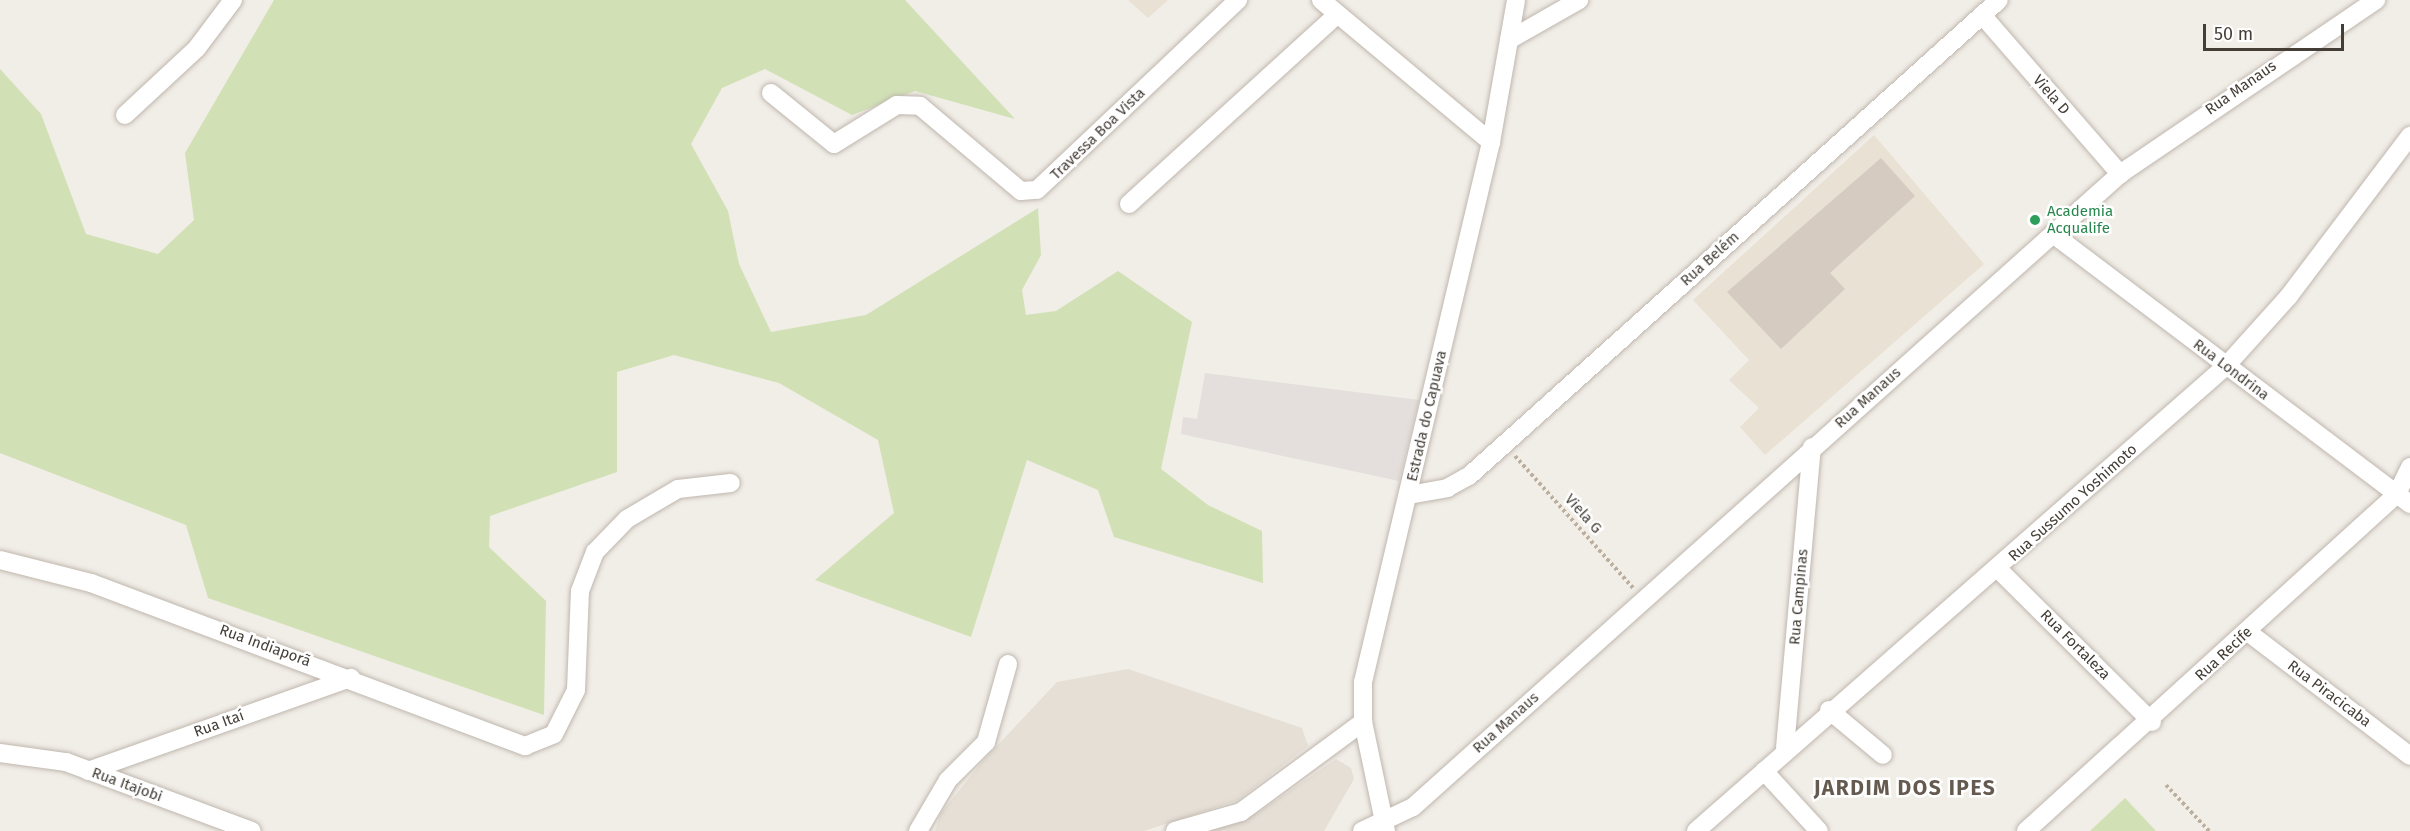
<!DOCTYPE html>
<meta charset="utf-8">
<style>
body{margin:0}
#map{position:relative;width:2410px;height:831px;overflow:hidden;background:#f1ede7;font-family:"Fira Sans",sans-serif}
div>[style]{position:absolute}
[style*='--x']{left:calc(var(--x)*1px);top:calc(var(--y)*1px);width:calc(var(--w)*1px);rotate:calc(var(--a)*1deg)}
.residential>*{inset:0;background:#e5dfd6}
.industrial>*{inset:0;background:#e4dfdc}
.education>*{inset:0;background:#e9e1d3}
.green>*{inset:0;background:#d1e1b5}
.building>*{inset:0;background:#d5cbc1}
.path>*{height:4px;margin-top:-2px;transform-origin:0;background:repeating-linear-gradient(90deg,#bcaf9e 0 3px,transparent 0 6px)}
.roads{filter:drop-shadow(0 0 2px #bfb7ae) drop-shadow(0 0 2px #bfb7ae)}
.minor>*{height:18px;margin:-9px;padding:0 9px;transform-origin:9px;border-radius:9px;background:#fff}
.dots>*{width:16px;height:16px;translate:-50% -50%;box-sizing:border-box;border:3px solid #fff;border-radius:50%}
span{translate:-50% -50%;white-space:nowrap;text-align:center;line-height:1.15;-webkit-text-stroke:5px #fff;paint-order:stroke}
.street-label{font-size:15px;color:#443e37}
.leisure-label{font-size:15px;color:#27864d}
.left{translate:0 -50%;text-align:left}
.district-label{font-size:21px;color:#655a4f;font-weight:700;letter-spacing:1.5px}
.scale{position:absolute;left:2203px;top:24px;width:141px;height:27px;box-sizing:border-box;border:3px solid #443e37;border-top:0;padding-left:8px;font-size:18px;line-height:21px;white-space:nowrap;color:#443e37;-webkit-text-stroke:4px #fff;paint-order:stroke}
</style>
<div id="map">
<div class="residential">
<i style="clip-path:polygon(1128px 669px,1302px 728px,1308px 746px,1238px 800px,1144px 831px,935px 831px,941px 813px,982px 762px,1057px 682px)"></i>
<i style="clip-path:polygon(1336px 759px,1351px 768px,1354px 779px,1324px 831px,1203px 831px,1256px 814px)"></i>
</div>
<div class="industrial">
<i style="clip-path:polygon(1205px 373px,1419px 400px,1399px 481px,1181px 434px,1183px 417px,1197px 419px)"></i>
</div>
<div class="education">
<i style="clip-path:polygon(1128px 0,1168px 0,1148px 18px)"></i>
<i style="clip-path:polygon(1874px 135px,1984px 264px,1765px 455px,1740px 427px,1759px 408px,1729px 380px,1749px 360px,1693px 300px)"></i>
</div>
<div class="green">
<i style="clip-path:polygon(274px 0,905px 0,1015px 119px,915px 91px,852px 115px,765px 69px,722px 88px,691px 144px,728px 211px,739px 264px,771px 332px,866px 315px,1038px 208px,1041px 255px,1022px 290px,1026px 315px,1056px 311px,1118px 271px,1192px 322px,1161px 469px,1208px 505px,1262px 531px,1263px 583px,1114px 537px,1098px 490px,1027px 460px,971px 637px,815px 580px,894px 513px,878px 440px,779px 383px,674px 355px,617px 372px,617px 472px,490px 516px,489px 547px,546px 601px,544px 715px,208px 598px,186px 525px,0 453px,0 69px,41px 114px,86px 234px,158px 254px,194px 220px,185px 153px)"></i>
<i style="clip-path:polygon(2125px 798px,2156px 831px,2090px 831px)"></i>
</div>
<div class="building">
<i style="clip-path:polygon(1881px 158px,1915px 196px,1830px 273px,1845px 289px,1781px 349px,1727px 292px)"></i>
</div>
<div class="path">
<i style="--x:1515;--y:456;--w:178;--a:48.2"></i>
<i style="--x:2166;--y:785;--w:63;--a:46.9"></i>
</div>
<div class="roads">
<div class="minor">
<i style="--x:1321;--y:0;--w:222;--a:39.9"></i>
<i style="--x:1982;--y:15;--w:211;--a:49"></i>
<i style="--x:1509;--y:40;--w:81;--a:-29.7"></i>
<i style="--x:771;--y:93;--w:81;--a:39"></i>
<i style="--x:834;--y:144;--w:74;--a:-31.8"></i>
<i style="--x:897;--y:105;--w:23;--a:2"></i>
<i style="--x:920;--y:106;--w:132;--a:40.1"></i>
<i style="--x:1021;--y:191;--w:16;--a:-4"></i>
<i style="--x:1037;--y:190;--w:277;--a:-43.4"></i>
<i style="--x:125;--y:115;--w:98;--a:-42.9"></i>
<i style="--x:197;--y:48;--w:60;--a:-53.1"></i>
<i style="--x:1129;--y:204;--w:282;--a:-42.3"></i>
<i style="--x:2053;--y:234;--w:448;--a:37.1"></i>
<i style="--x:1409;--y:495;--w:39;--a:-10"></i>
<i style="--x:1447;--y:488;--w:25;--a:-29"></i>
<i style="--x:1469;--y:476;--w:712;--a:-41.93"></i>
<i style="--x:0;--y:560;--w:94;--a:14.2"></i>
<i style="--x:91;--y:583;--w:464;--a:20.6"></i>
<i style="--x:525;--y:746;--w:31;--a:-22"></i>
<i style="--x:554;--y:734;--w:49;--a:-63.4"></i>
<i style="--x:576;--y:690;--w:99;--a:-87.7"></i>
<i style="--x:580;--y:591;--w:42;--a:-69"></i>
<i style="--x:595;--y:552;--w:46;--a:-45.9"></i>
<i style="--x:627;--y:519;--w:59;--a:-30.5"></i>
<i style="--x:678;--y:489;--w:53;--a:-6.5"></i>
<i style="--x:1998;--y:569;--w:217;--a:44.8"></i>
<i style="--x:2248;--y:632;--w:204;--a:37.4"></i>
<i style="--x:1829;--y:710;--w:70;--a:39.8"></i>
<i style="--x:1785;--y:748;--w:302;--a:-84.9"></i>
<i style="--x:0;--y:753;--w:67;--a:7.8"></i>
<i style="--x:66;--y:762;--w:198;--a:20.4"></i>
<i style="--x:88;--y:771;--w:279;--a:-19.5"></i>
<i style="--x:1764;--y:771;--w:81;--a:47.5"></i>
<i style="--x:918;--y:831;--w:59;--a:-59.5"></i>
<i style="--x:948;--y:780;--w:54;--a:-45"></i>
<i style="--x:986;--y:742;--w:81;--a:-74.2"></i>
<i style="--x:1175;--y:831;--w:69;--a:-16.1"></i>
<i style="--x:1241;--y:812;--w:152;--a:-36.4"></i>
<i style="--x:1362;--y:831;--w:56;--a:-25.2"></i>
<i style="--x:1413;--y:807;--w:949;--a:-41.84"></i>
<i style="--x:2120;--y:174;--w:310;--a:-34.2"></i>
<i style="--x:1386;--y:831;--w:111;--a:-101.9"></i>
<i style="--x:1363;--y:722;--w:40;--a:-90"></i>
<i style="--x:1363;--y:682;--w:555;--a:-76.66"></i>
<i style="--x:1491;--y:142;--w:144;--a:-80"></i>
<i style="--x:1696;--y:831;--w:705;--a:-41.26"></i>
<i style="--x:2226;--y:366;--w:94;--a:-48"></i>
<i style="--x:2289;--y:296;--w:201;--a:-52.9"></i>
<i style="--x:2026;--y:831;--w:501;--a:-42.25"></i>
<i style="--x:2397;--y:494;--w:30;--a:-64"></i>
</div>
</div>
<div class="dots">
<i style="left:2035px;top:220px;background:#2e9e5b"></i>
</div>
<div class="street-label">
<span style="left:2241px;top:88px;rotate:-35deg">Rua Manaus</span>
<span style="left:2051px;top:95px;rotate:49deg">Viela D</span>
<span style="left:1098px;top:134px;rotate:-44deg">Travessa Boa Vista</span>
<span style="left:1710px;top:259px;rotate:-42deg">Rua Belém</span>
<span style="left:2231px;top:370px;rotate:37deg">Rua Londrina</span>
<span style="left:1868px;top:398px;rotate:-42deg">Rua Manaus</span>
<span style="left:1427px;top:416px;rotate:-77deg">Estrada do Capuava</span>
<span style="left:2073px;top:503px;rotate:-42deg">Rua Sussumo Yoshimoto</span>
<span style="left:1583px;top:514px;rotate:48deg">Viela G</span>
<span style="left:1799px;top:597px;rotate:-85deg">Rua Campinas</span>
<span style="left:2075px;top:645px;rotate:45deg">Rua Fortaleza</span>
<span style="left:265px;top:646px;rotate:20deg">Rua Indiaporã</span>
<span style="left:2224px;top:654px;rotate:-43deg">Rua Recife</span>
<span style="left:2329px;top:694px;rotate:37deg">Rua Piracicaba</span>
<span style="left:1506px;top:723px;rotate:-42deg">Rua Manaus</span>
<span style="left:219px;top:724px;rotate:-20deg">Rua Itaí</span>
<span style="left:127px;top:785px;rotate:20deg">Rua Itajobi</span>
</div>
<div class="leisure-label">
<span class="left" style="left:2047px;top:220px">Academia<br>Acqualife</span>
</div>
<div class="district-label">
<span style="left:1905px;top:788px">JARDIM DOS IPES</span>
</div>
<div class="scale">50 m</div>
</div>
